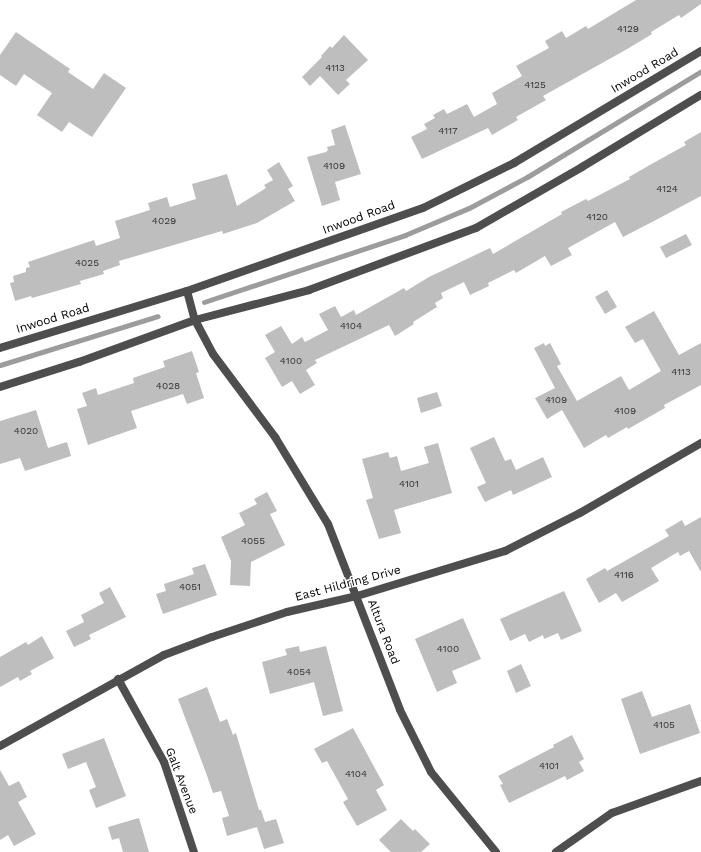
<!DOCTYPE html>
<style>
body{margin:0}
#map{position:relative;width:701px;height:852px;overflow:hidden;background:#fff;font-family:"Work Sans",sans-serif}
div>[style]{position:absolute}
[style*='--x']{left:calc(var(--x)*1px);top:calc(var(--y)*1px);width:calc(var(--w)*1px);rotate:calc(var(--a)*1deg)}
.stream>*{height:5px;margin:-2.5px;padding:0 2.5px;transform-origin:2.5px;border-radius:2.5px;background:#9c9c9c}
.building>*{inset:0;background:#bebebe}
.minor>*{height:8px;margin:-4px;padding:0 4px;transform-origin:4px;border-radius:4px;background:#4e4e4e}
span{translate:-50% -50%;white-space:nowrap;text-align:center;line-height:1.15;-webkit-text-stroke:3px #fff;paint-order:stroke}
.number-label{font-size:10px;color:#303030}
.number-label span{-webkit-text-stroke-width:0}
.street-label{font-size:12px;color:#000}
</style>
<div id="map">
<div class="stream">
<i style="--x:204;--y:302;--w:212;--a:-18.4"></i>
<i style="--x:405;--y:235;--w:69;--a:-22.9"></i>
<i style="--x:469;--y:208;--w:66;--a:-28.1"></i>
<i style="--x:527;--y:177;--w:204;--a:-31.3"></i>
<i style="--x:0;--y:365;--w:165;--a:-17.2"></i>
</div>
<div class="building">
<i style="clip-path:polygon(636px 0,701px 0,701px 4px,681px 18px,679px 15px,651px 32px,652px 34px,629px 48px,543px 96px,546px 100px,516px 117px,518px 120px,492px 135px,488px 128px,422px 159px,411px 137px,427px 129px,424px 124px,435px 118px,433px 115px,444px 109px,447px 114px,467px 104px,474px 117px,497px 104px,492px 93px,522px 76px,516px 66px,549px 48px,545px 41px,562px 31px,566px 38px,586px 26px,588px 29px)"></i>
<i style="clip-path:polygon(16px 32px,70px 69px,68px 72px,93px 89px,104px 73px,126px 88px,92px 137px,69px 122px,62px 132px,37px 115px,52px 93px,24px 74px,16px 86px,0 75px,0 55px)"></i>
<i style="clip-path:polygon(344px 35px,368px 60px,346px 80px,350px 84px,338px 95px,320px 76px,310px 86px,302px 77px,322px 57px,321px 56px,330px 46px,332px 48px)"></i>
<i style="clip-path:polygon(345px 125px,361px 174px,335px 182px,340px 200px,322px 206px,307px 157px,326px 152px,328px 150px,327px 147px,335px 145px,331px 130px)"></i>
<i style="clip-path:polygon(701px 132px,701px 196px,654px 221px,623px 237px,615px 222px,568px 248px,572px 255px,551px 266px,545px 256px,516px 273px,514px 270px,488px 283px,489px 286px,470px 295px,464px 282px,441px 293px,443px 298px,435px 303px,437px 307px,413px 322px,414px 324px,395px 336px,389px 325px,315px 360px,317px 363px,306px 370px,315px 385px,300px 394px,292px 381px,282px 387px,265px 358px,275px 352px,265px 335px,281px 326px,292px 344px,302px 337px,305px 342px,328px 330px,319px 314px,335px 306px,341px 317px,354px 310px,356px 315px,404px 288px,406px 291px,429px 277px,490px 248px,493px 254px,562px 214px,561px 212px,586px 199px,588px 201px,630px 179px,629px 177px,655px 162px,686px 145px,684px 142px)"></i>
<i style="clip-path:polygon(279px 162px,293px 186px,288px 189px,295px 201px,257px 223px,223px 234px,222px 231px,119px 261px,120px 265px,103px 271px,104px 274px,80px 281px,81px 284px,32px 298px,31px 296px,15px 301px,10px 283px,14px 282px,13px 276px,26px 272px,26px 268px,30px 267px,28px 262px,94px 240px,96px 246px,120px 238px,115px 221px,150px 210px,148px 203px,167px 197px,170px 207px,196px 199px,192px 184px,227px 174px,237px 206px,266px 188px,264px 185px,273px 180px,267px 170px)"></i>
<i style="clip-path:polygon(686px 234px,692px 245px,666px 258px,660px 247px)"></i>
<i style="clip-path:polygon(607px 290px,617px 307px,605px 314px,595px 297px)"></i>
<i style="clip-path:polygon(654px 311px,679px 355px,701px 343px,701px 385px,664px 405px,665px 408px,628px 429px,627px 427px,608px 438px,606px 435px,584px 448px,562px 410px,547px 419px,535px 398px,555px 388px,534px 348px,544px 343px,545px 346px,550px 343px,561px 364px,557px 366px,577px 401px,621px 376px,629px 390px,661px 371px,643px 339px,635px 343px,625px 327px)"></i>
<i style="clip-path:polygon(192px 351px,199px 372px,196px 373px,204px 398px,187px 404px,183px 394px,131px 411px,137px 428px,88px 445px,77px 409px,87px 406px,82px 393px,96px 388px,98px 395px,134px 383px,133px 378px,165px 367px,163px 361px)"></i>
<i style="clip-path:polygon(437px 392px,442px 406px,421px 413px,417px 398px)"></i>
<i style="clip-path:polygon(36px 410px,48px 448px,67px 442px,71px 456px,25px 471px,20px 458px,0 464px,0 421px)"></i>
<i style="clip-path:polygon(494px 437px,505px 461px,511px 459px,516px 470px,543px 457px,552px 477px,513px 495px,511px 490px,485px 502px,477px 487px,486px 483px,470px 448px)"></i>
<i style="clip-path:polygon(438px 443px,452px 493px,394px 510px,401px 533px,379px 539px,366px 500px,373px 498px,362px 459px,388px 452px,390px 458px,397px 456px,401px 471px,429px 463px,424px 447px)"></i>
<i style="clip-path:polygon(267px 492px,277px 511px,270px 514px,285px 545px,251px 562px,250px 586px,230px 585px,231px 561px,221px 537px,245px 525px,239px 513px,257px 504px,254px 499px)"></i>
<i style="clip-path:polygon(701px 517px,701px 572px,689px 551px,680px 556px,678px 552px,651px 568px,659px 581px,622px 602px,616px 593px,599px 603px,586px 579px,605px 568px,607px 571px,669px 536px,665px 530px,682px 520px,685px 526px)"></i>
<i style="clip-path:polygon(205px 564px,217px 595px,163px 614px,156px 594px,166px 591px,164px 584px,194px 574px,192px 568px)"></i>
<i style="clip-path:polygon(110px 587px,126px 617px,89px 635px,91px 639px,74px 647px,66px 631px,84px 622px,81px 615px,104px 603px,99px 593px)"></i>
<i style="clip-path:polygon(564px 591px,582px 631px,561px 640px,558px 633px,544px 639px,543px 635px,529px 642px,525px 634px,510px 641px,500px 619px)"></i>
<i style="clip-path:polygon(463px 618px,481px 659px,452px 671px,457px 683px,437px 692px,415px 639px)"></i>
<i style="clip-path:polygon(42px 636px,54px 658px,30px 671px,32px 674px,20px 681px,18px 677px,0 687px,0 657px,26px 642px,28px 645px)"></i>
<i style="clip-path:polygon(299px 646px,300px 652px,326px 646px,343px 711px,323px 716px,314px 682px,270px 694px,262px 662px,287px 655px,285px 649px)"></i>
<i style="clip-path:polygon(521px 664px,531px 686px,516px 693px,507px 671px)"></i>
<i style="clip-path:polygon(207px 687px,220px 722px,227px 719px,233px 735px,236px 733px,259px 810px,261px 810px,265px 822px,276px 819px,284px 843px,264px 849px,257px 827px,227px 836px,222px 818px,229px 816px,221px 791px,213px 793px,205px 770px,178px 699px)"></i>
<i style="clip-path:polygon(642px 691px,652px 717px,690px 704px,700px 733px,640px 754px,621px 699px)"></i>
<i style="clip-path:polygon(353px 728px,384px 785px,376px 790px,387px 810px,357px 826px,343px 802px,348px 799px,327px 761px,322px 763px,314px 749px)"></i>
<i style="clip-path:polygon(572px 735px,584px 759px,579px 762px,584px 771px,567px 780px,565px 776px,509px 803px,500px 785px,503px 784px,498px 776px,554px 747px,553px 745px)"></i>
<i style="clip-path:polygon(104px 738px,126px 796px,96px 808px,89px 790px,96px 787px,86px 762px,68px 769px,62px 754px)"></i>
<i style="clip-path:polygon(0 770px,9px 786px,19px 781px,27px 797px,18px 802px,36px 834px,14px 846px,8px 835px,0 840px)"></i>
<i style="clip-path:polygon(139px 818px,149px 852px,123px 852px,119px 838px,112px 840px,108px 827px)"></i>
<i style="clip-path:polygon(401px 819px,413px 831px,415px 829px,430px 844px,421px 852px,391px 852px,379px 840px)"></i>
</div>
<div class="minor">
<i style="--x:187;--y:291;--w:30;--a:75"></i>
<i style="--x:195;--y:320;--w:38;--a:62"></i>
<i style="--x:213;--y:354;--w:104;--a:53.2"></i>
<i style="--x:275;--y:437;--w:102;--a:58.7"></i>
<i style="--x:328;--y:524;--w:199;--a:68.8"></i>
<i style="--x:400;--y:710;--w:69;--a:63.4"></i>
<i style="--x:431;--y:772;--w:103;--a:50.9"></i>
<i style="--x:0;--y:348;--w:195;--a:-17"></i>
<i style="--x:187;--y:291;--w:250;--a:-19.4"></i>
<i style="--x:423;--y:208;--w:102;--a:-26.3"></i>
<i style="--x:514;--y:163;--w:218;--a:-30.9"></i>
<i style="--x:0;--y:387;--w:83;--a:-17.6"></i>
<i style="--x:79;--y:362;--w:123;--a:-19.9"></i>
<i style="--x:195;--y:320;--w:118;--a:-14.7"></i>
<i style="--x:309;--y:290;--w:178;--a:-20.4"></i>
<i style="--x:476;--y:228;--w:122;--a:-29.9"></i>
<i style="--x:582;--y:167;--w:139;--a:-31.2"></i>
<i style="--x:118;--y:679;--w:95;--a:61"></i>
<i style="--x:164;--y:762;--w:95;--a:71.6"></i>
<i style="--x:0;--y:746;--w:188;--a:-29"></i>
<i style="--x:164;--y:655;--w:51;--a:-20.6"></i>
<i style="--x:212;--y:637;--w:79;--a:-18.4"></i>
<i style="--x:287;--y:612;--w:72;--a:-12.9"></i>
<i style="--x:357;--y:596;--w:155;--a:-16.9"></i>
<i style="--x:505;--y:551;--w:84;--a:-26.9"></i>
<i style="--x:580;--y:513;--w:140;--a:-30"></i>
<i style="--x:556;--y:852;--w:68;--a:-34.9"></i>
<i style="--x:612;--y:813;--w:95;--a:-19.8"></i>
</div>
<div class="number-label">
<span style="left:628px;top:29px">4129</span>
<span style="left:335px;top:68px">4113</span>
<span style="left:535px;top:85px">4125</span>
<span style="left:448px;top:131px">4117</span>
<span style="left:334px;top:166px">4109</span>
<span style="left:667px;top:189px">4124</span>
<span style="left:597px;top:217px">4120</span>
<span style="left:164px;top:221px">4029</span>
<span style="left:87px;top:263px">4025</span>
<span style="left:351px;top:326px">4104</span>
<span style="left:291px;top:361px">4100</span>
<span style="left:681px;top:372px">4113</span>
<span style="left:168px;top:386px">4028</span>
<span style="left:556px;top:400px">4109</span>
<span style="left:625px;top:411px">4109</span>
<span style="left:26px;top:431px">4020</span>
<span style="left:409px;top:484px">4101</span>
<span style="left:253px;top:541px">4055</span>
<span style="left:624px;top:575px">4116</span>
<span style="left:190px;top:587px">4051</span>
<span style="left:448px;top:649px">4100</span>
<span style="left:299px;top:672px">4054</span>
<span style="left:664px;top:725px">4105</span>
<span style="left:549px;top:766px">4101</span>
<span style="left:356px;top:774px">4104</span>
</div>
<div class="street-label">
<span style="left:645px;top:71px;rotate:-31deg">Inwood Road</span>
<span style="left:359px;top:218px;rotate:-20deg">Inwood Road</span>
<span style="left:53px;top:319px;rotate:-17deg">Inwood Road</span>
<span style="left:348px;top:584px;rotate:-15deg">East Hildring Drive</span>
<span style="left:383px;top:632px;rotate:69deg">Altura Road</span>
<span style="left:181px;top:781px;rotate:69deg">Galt Avenue</span>
</div>
</div>
